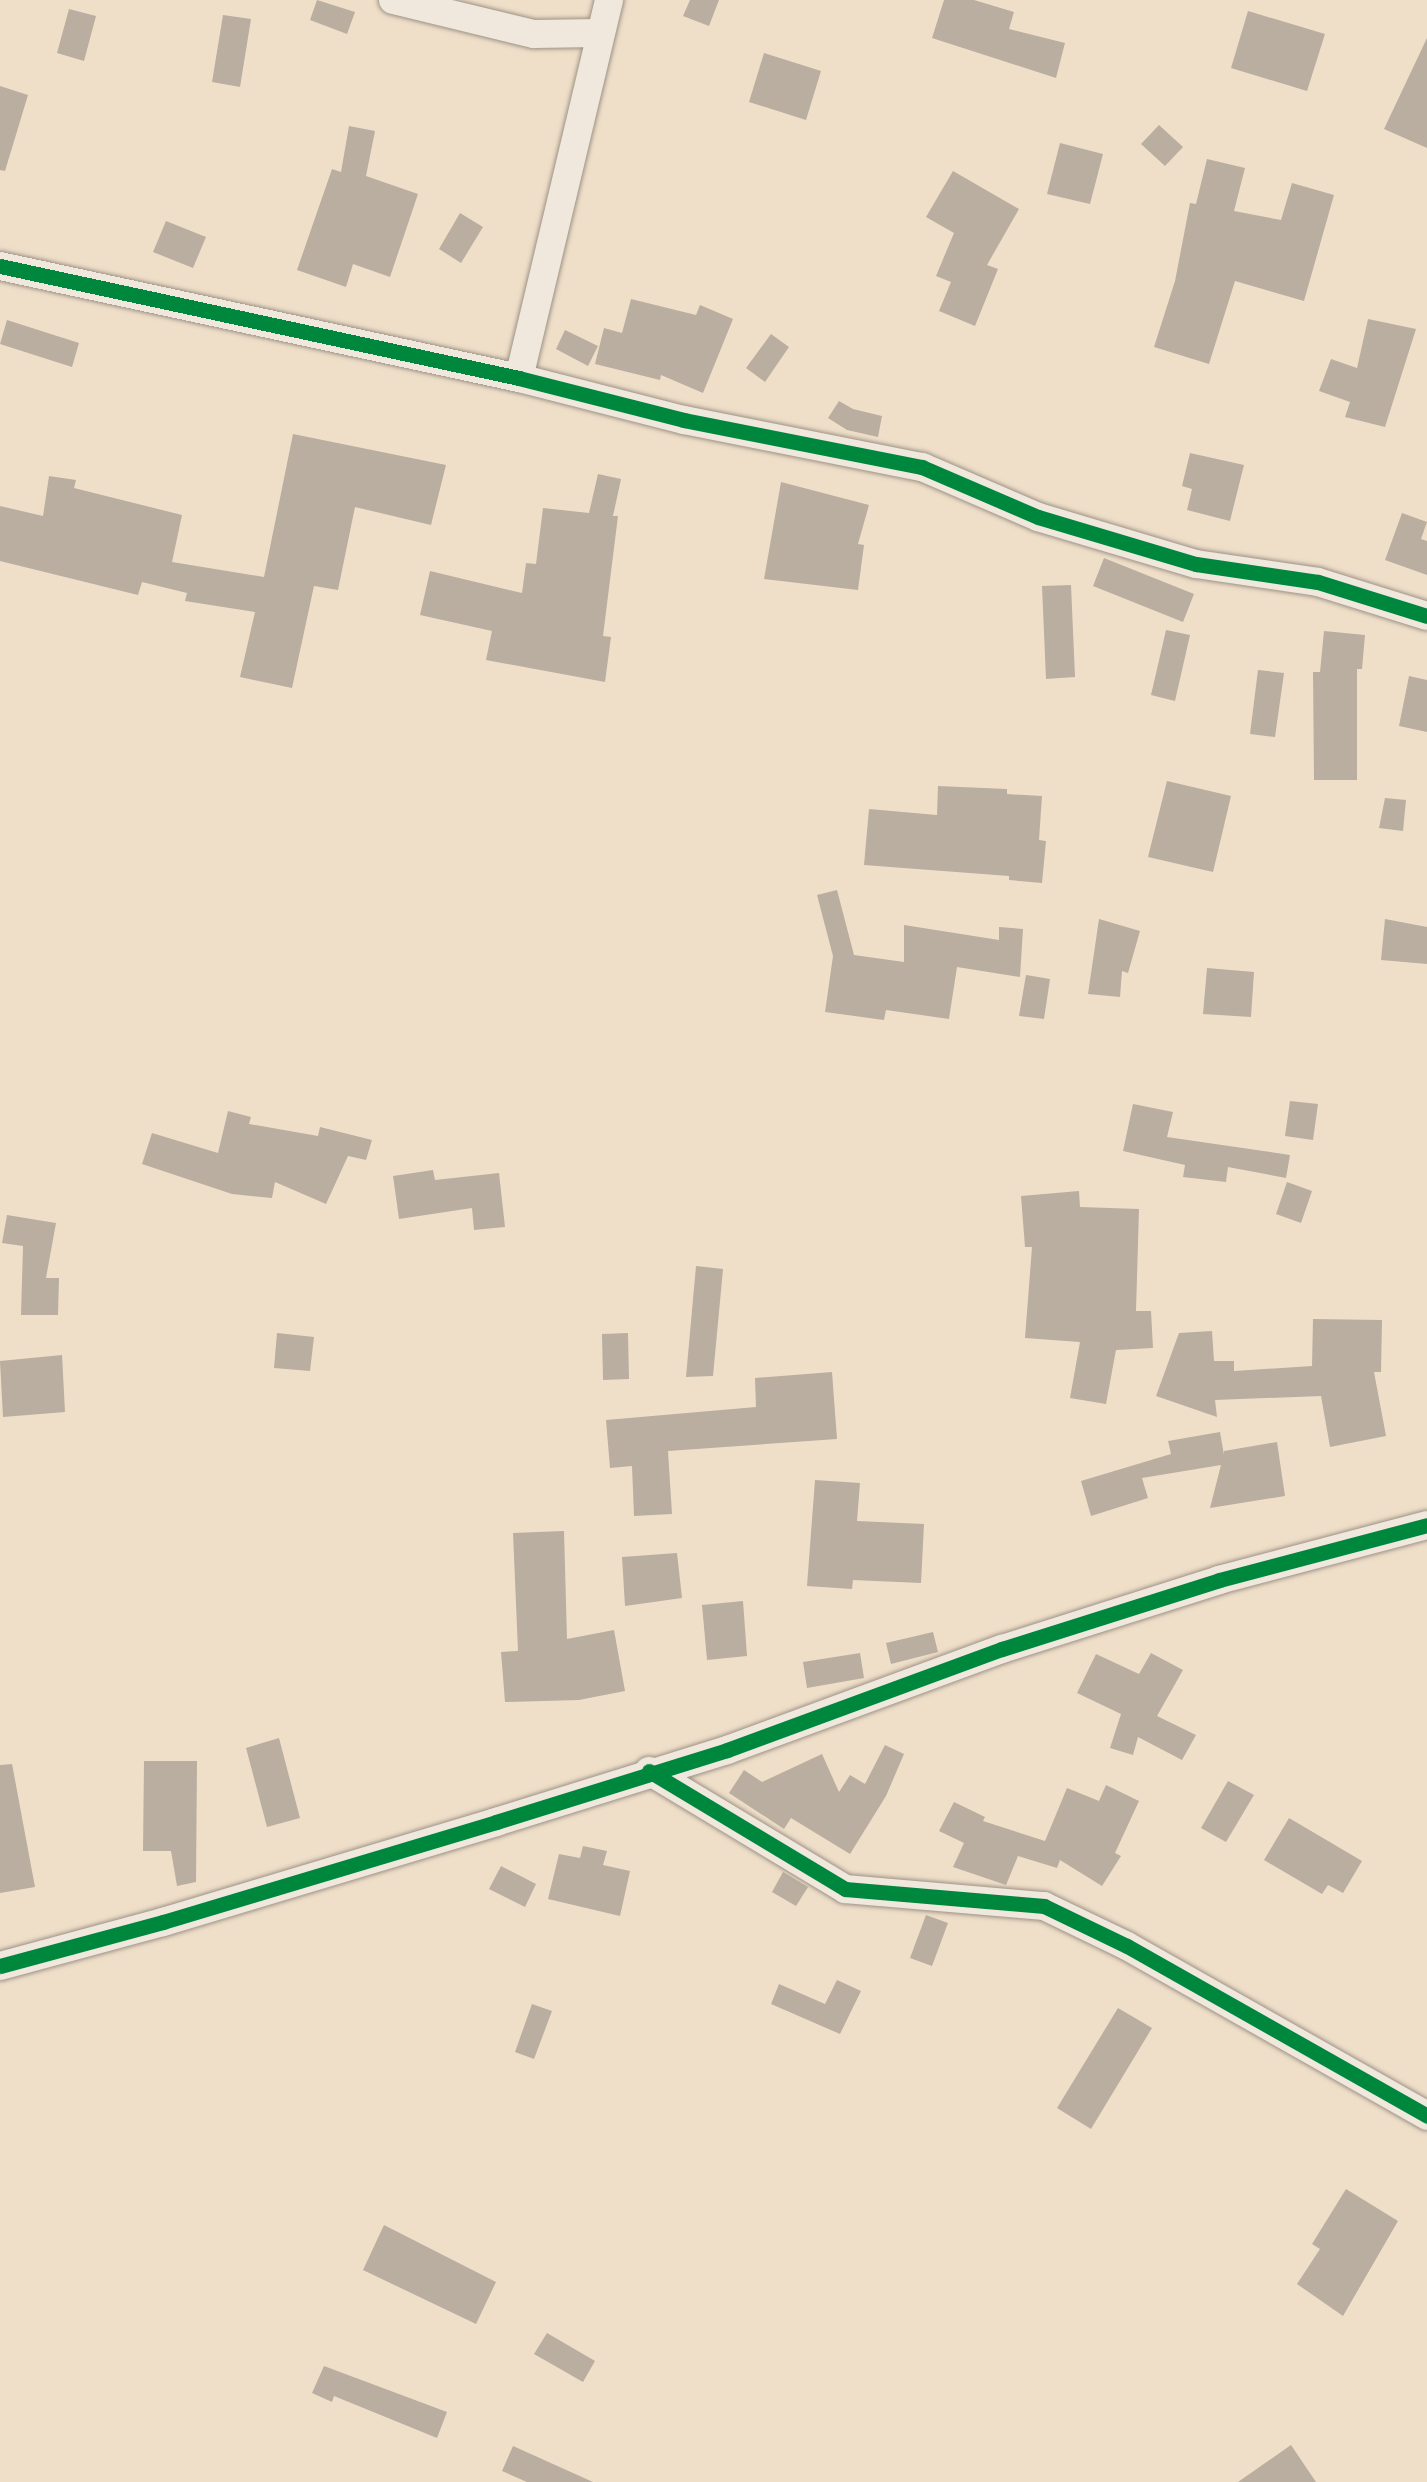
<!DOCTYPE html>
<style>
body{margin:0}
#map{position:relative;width:1427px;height:2482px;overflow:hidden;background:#efdfc9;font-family:"Libre Bodoni",serif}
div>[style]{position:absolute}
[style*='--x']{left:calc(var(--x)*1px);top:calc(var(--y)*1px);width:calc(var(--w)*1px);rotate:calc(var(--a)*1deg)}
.building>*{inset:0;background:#b9ae9f}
.roads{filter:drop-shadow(0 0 2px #9d9285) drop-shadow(0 0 2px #9d9285)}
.minor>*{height:28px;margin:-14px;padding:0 14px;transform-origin:14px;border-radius:14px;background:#f0e8dd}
.cycleway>*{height:15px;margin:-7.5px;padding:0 7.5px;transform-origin:7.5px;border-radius:7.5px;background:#00873e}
span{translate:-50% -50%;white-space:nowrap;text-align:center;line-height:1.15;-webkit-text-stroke:9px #feecd2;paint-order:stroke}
</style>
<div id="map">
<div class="building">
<i style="clip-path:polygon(317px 0,355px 12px,347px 34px,310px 20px)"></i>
<i style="clip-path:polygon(690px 0,719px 0,709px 26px,683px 16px)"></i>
<i style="clip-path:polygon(944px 0,974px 0,1014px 12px,1009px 29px,1065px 43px,1056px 78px,932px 38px)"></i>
<i style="clip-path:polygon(69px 9px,96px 16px,84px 61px,57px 53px)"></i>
<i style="clip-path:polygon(1248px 11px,1325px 34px,1307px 91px,1231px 68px)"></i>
<i style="clip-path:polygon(223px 15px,251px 19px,240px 87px,212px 82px)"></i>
<i style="clip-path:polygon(1427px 38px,1427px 148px,1384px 129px)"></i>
<i style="clip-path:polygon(764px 53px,821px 71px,806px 120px,749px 102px)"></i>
<i style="clip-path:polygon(0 86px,28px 95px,5px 171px,0 170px)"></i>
<i style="clip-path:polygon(1159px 125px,1183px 147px,1165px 166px,1141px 144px)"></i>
<i style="clip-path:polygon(349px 126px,375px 131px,366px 176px,418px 194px,390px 277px,353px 264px,346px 287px,297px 270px,332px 169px,341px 172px)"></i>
<i style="clip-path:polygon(1060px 143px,1103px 154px,1090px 204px,1047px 194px)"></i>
<i style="clip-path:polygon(1207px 159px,1245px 168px,1234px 211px,1281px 220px,1292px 183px,1334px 195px,1304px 301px,1235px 281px,1209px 364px,1154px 347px,1175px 281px,1190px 203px,1196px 204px)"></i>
<i style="clip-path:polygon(953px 171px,1019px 209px,987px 265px,998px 269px,975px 326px,939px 311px,951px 282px,936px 276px,954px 233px,926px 217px)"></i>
<i style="clip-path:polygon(460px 213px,483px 227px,461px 263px,439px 249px)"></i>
<i style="clip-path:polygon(166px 221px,206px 237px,193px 268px,153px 252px)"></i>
<i style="clip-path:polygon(631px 299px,696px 315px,700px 305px,733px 319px,703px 393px,661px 375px,660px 380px,595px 364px,604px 328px,622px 333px)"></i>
<i style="clip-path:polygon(1368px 319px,1416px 329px,1385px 427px,1345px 417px,1350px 402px,1319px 391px,1331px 359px,1357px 368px)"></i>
<i style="clip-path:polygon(7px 320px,79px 343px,72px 367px,0 344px)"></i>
<i style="clip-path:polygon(565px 330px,598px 346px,588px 366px,556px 349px)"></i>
<i style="clip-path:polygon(771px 334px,789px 347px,765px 382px,746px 368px)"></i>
<i style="clip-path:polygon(839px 401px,853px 409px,882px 416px,878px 437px,847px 430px,828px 418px)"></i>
<i style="clip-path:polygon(293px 434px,446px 465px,431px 525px,355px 507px,338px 590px,314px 586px,292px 688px,240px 677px,255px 612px,185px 601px,187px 593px,142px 582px,138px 595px,0 561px,0 506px,43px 516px,49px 476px,76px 480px,74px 488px,182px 515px,172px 562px,264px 577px)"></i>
<i style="clip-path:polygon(1190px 453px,1244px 465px,1230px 521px,1187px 510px,1192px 489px,1182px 486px)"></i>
<i style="clip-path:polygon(598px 474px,621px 479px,613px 516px,618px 516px,603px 636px,611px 637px,605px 682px,486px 660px,492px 631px,420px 615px,430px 571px,522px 593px,526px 563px,536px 564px,543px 508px,589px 513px)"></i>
<i style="clip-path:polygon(781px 482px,869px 505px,858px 544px,864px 545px,858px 590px,764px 579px)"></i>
<i style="clip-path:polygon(1402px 513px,1427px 522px,1421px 539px,1427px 541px,1427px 575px,1385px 560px)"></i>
<i style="clip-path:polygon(1104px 558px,1194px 594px,1183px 622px,1093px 586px)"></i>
<i style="clip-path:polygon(1071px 585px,1075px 677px,1046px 679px,1042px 586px)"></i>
<i style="clip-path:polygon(1166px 630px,1190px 635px,1175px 701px,1151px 695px)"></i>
<i style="clip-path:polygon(1324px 631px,1365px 635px,1362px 669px,1357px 669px,1357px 780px,1314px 780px,1313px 672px,1320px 672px)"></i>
<i style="clip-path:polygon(1258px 670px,1284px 673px,1275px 737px,1250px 734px)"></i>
<i style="clip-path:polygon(1409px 676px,1427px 680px,1427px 732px,1399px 726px)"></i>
<i style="clip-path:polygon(1167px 781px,1231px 796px,1213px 872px,1148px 857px)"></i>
<i style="clip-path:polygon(938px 786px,1007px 789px,1007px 794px,1042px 796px,1039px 840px,1046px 841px,1042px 883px,1009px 880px,1009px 876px,864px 865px,869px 809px,937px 815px)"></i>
<i style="clip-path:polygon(1385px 798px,1406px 800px,1403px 831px,1379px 828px)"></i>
<i style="clip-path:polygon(837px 890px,854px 955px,904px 962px,904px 925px,999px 940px,999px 927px,1023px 929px,1020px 977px,957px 967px,949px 1019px,886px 1010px,884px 1020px,825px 1012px,833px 956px,817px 895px)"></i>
<i style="clip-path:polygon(1099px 919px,1140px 931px,1128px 973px,1122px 971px,1120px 997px,1088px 994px)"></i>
<i style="clip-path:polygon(1385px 919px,1427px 927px,1427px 964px,1381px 960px)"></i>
<i style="clip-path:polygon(1207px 968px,1254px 972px,1251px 1017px,1203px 1014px)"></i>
<i style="clip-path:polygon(1026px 975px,1050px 979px,1044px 1019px,1019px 1016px)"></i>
<i style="clip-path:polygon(1290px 1101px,1318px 1104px,1313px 1140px,1285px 1136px)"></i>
<i style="clip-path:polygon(1133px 1104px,1173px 1112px,1167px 1137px,1290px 1155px,1286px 1178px,1228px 1167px,1226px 1182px,1183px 1177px,1185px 1165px,1123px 1151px)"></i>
<i style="clip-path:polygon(228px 1111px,251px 1117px,249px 1124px,318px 1136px,320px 1127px,372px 1140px,366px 1160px,348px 1156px,326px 1204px,275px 1182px,272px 1198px,232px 1194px,142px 1164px,152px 1133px,218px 1153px)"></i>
<i style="clip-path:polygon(433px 1170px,435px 1180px,499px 1173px,505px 1227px,474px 1230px,472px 1208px,399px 1219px,393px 1176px)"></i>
<i style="clip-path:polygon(1287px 1182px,1312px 1191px,1301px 1223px,1276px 1214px)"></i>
<i style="clip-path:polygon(1079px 1191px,1080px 1207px,1139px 1209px,1136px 1311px,1151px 1311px,1153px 1348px,1116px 1350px,1106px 1404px,1070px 1398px,1080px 1342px,1025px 1338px,1032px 1247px,1025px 1247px,1021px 1196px)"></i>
<i style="clip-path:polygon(7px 1215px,56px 1223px,46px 1278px,59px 1278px,58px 1315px,21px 1315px,23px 1246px,2px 1243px)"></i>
<i style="clip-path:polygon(696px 1266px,723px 1269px,713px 1376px,686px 1377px)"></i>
<i style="clip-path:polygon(1313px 1319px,1382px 1320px,1381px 1372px,1374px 1372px,1386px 1436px,1330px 1447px,1321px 1396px,1215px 1400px,1217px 1417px,1156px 1396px,1179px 1333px,1212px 1331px,1214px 1361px,1234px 1361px,1234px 1371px,1312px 1366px)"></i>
<i style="clip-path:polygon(277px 1333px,314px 1337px,310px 1371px,274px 1368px)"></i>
<i style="clip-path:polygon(628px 1333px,629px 1379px,603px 1380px,602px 1334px)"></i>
<i style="clip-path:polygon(62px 1355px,65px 1412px,3px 1417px,0 1361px)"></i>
<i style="clip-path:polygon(832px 1372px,837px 1439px,668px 1451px,672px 1514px,634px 1516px,632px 1466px,610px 1468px,606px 1420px,756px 1407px,755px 1378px)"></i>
<i style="clip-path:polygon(1220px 1432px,1224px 1455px,1224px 1451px,1277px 1442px,1285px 1496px,1210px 1508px,1221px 1465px,1142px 1478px,1148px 1498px,1091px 1516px,1081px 1481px,1171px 1454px,1168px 1441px)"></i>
<i style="clip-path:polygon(815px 1480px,860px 1483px,857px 1521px,924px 1524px,921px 1583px,853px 1580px,852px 1589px,807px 1586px)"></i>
<i style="clip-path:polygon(564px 1531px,567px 1639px,614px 1630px,625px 1691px,579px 1700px,505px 1702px,501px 1652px,518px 1651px,513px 1533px)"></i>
<i style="clip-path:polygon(677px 1553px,682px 1598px,625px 1606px,622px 1557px)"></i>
<i style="clip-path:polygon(743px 1601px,747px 1656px,707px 1660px,702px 1605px)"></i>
<i style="clip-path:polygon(933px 1632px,938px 1652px,891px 1664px,886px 1643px)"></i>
<i style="clip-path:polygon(860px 1653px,864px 1678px,807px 1688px,803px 1662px)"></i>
<i style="clip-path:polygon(1151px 1653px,1183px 1670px,1157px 1716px,1196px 1735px,1182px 1760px,1138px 1737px,1133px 1755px,1110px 1748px,1121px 1714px,1077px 1693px,1096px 1654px,1139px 1674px)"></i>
<i style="clip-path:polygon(279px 1738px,300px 1818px,267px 1827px,246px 1748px)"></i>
<i style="clip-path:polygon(885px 1745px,904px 1754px,886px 1796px,850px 1854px,791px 1818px,784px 1829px,729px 1793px,744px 1770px,762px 1782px,822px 1754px,839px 1792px,850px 1775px,865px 1784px)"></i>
<i style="clip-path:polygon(144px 1761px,197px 1761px,196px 1882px,177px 1886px,171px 1851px,143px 1851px)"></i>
<i style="clip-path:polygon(12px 1764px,35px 1887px,0 1893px,0 1765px)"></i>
<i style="clip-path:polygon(1228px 1781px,1254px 1795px,1226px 1842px,1201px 1828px)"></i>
<i style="clip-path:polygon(1106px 1785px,1139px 1801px,1115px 1853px,1121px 1856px,1102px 1886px,1060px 1860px,1057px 1868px,1018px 1856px,1006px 1885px,953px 1867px,964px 1843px,939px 1831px,954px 1802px,985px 1817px,983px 1821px,1045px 1841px,1067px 1788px,1099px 1801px)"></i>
<i style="clip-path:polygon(1289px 1818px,1362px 1861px,1343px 1893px,1328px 1885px,1322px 1894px,1264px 1860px)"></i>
<i style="clip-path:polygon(583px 1846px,607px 1851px,603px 1865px,630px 1871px,620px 1916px,548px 1899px,559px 1854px,580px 1858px)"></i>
<i style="clip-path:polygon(501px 1866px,536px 1884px,525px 1907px,489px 1889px)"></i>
<i style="clip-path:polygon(783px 1872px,808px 1887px,796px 1906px,772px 1892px)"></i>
<i style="clip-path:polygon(926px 1915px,948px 1923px,932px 1966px,910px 1958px)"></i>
<i style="clip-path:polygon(837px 1980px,861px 1991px,840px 2034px,771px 2004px,779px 1984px,825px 2004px)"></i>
<i style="clip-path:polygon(532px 2004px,552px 2011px,534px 2059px,515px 2052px)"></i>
<i style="clip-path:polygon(1118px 2008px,1152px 2028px,1091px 2129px,1057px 2108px)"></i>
<i style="clip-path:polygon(1346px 2189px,1398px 2221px,1343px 2316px,1297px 2284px,1320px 2249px,1312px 2244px)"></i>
<i style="clip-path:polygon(384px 2225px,496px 2282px,476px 2324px,363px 2270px)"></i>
<i style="clip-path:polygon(547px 2333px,595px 2361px,583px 2382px,534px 2354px)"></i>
<i style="clip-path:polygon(324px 2366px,447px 2412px,437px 2438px,334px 2396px,332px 2402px,312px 2393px)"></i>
<i style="clip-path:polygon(1291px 2445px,1316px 2482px,1238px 2482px)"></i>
<i style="clip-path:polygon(513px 2446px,593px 2482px,527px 2482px,502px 2471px)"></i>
</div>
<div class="roads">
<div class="minor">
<i style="--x:393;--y:0;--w:145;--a:13.6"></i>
<i style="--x:534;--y:34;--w:65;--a:-0.9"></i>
<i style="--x:0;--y:266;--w:531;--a:12.18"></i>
<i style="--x:519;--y:378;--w:170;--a:14.3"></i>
<i style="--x:684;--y:420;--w:243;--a:11.2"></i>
<i style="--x:922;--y:467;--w:126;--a:23.3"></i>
<i style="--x:1038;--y:517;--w:165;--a:16.6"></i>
<i style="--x:1196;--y:564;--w:123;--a:8.4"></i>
<i style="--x:1318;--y:582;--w:114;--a:17.3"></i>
<i style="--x:519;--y:378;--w:389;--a:-76.6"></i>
<i style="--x:649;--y:1771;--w:229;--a:31"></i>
<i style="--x:845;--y:1889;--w:200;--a:4.9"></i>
<i style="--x:1044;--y:1906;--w:92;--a:25.7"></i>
<i style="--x:1127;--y:1946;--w:345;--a:29.5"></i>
<i style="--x:0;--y:1966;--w:169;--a:-15.1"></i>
<i style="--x:163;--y:1922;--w:348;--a:-16.7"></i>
<i style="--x:496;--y:1822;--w:242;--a:-17.3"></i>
<i style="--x:727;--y:1750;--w:293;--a:-20.2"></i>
<i style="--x:1002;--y:1649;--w:228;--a:-17.6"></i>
<i style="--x:1219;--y:1580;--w:215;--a:-14.8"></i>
</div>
</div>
<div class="cycleway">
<i style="--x:0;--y:266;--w:531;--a:12.18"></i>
<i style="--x:519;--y:378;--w:170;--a:14.3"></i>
<i style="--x:684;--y:420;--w:243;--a:11.2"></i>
<i style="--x:922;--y:467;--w:126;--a:23.3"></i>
<i style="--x:1038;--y:517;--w:165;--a:16.6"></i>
<i style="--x:1196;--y:564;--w:123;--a:8.4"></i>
<i style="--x:1318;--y:582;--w:114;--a:17.3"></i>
<i style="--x:649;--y:1771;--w:229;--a:31"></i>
<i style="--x:845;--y:1889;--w:200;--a:4.9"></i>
<i style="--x:1044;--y:1906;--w:92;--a:25.7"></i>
<i style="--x:1127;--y:1946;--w:345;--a:29.5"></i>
<i style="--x:0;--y:1966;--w:169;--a:-15.1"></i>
<i style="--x:163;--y:1922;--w:348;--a:-16.7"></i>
<i style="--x:496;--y:1822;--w:242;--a:-17.3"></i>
<i style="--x:727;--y:1750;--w:293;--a:-20.2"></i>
<i style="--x:1002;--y:1649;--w:228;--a:-17.6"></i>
<i style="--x:1219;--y:1580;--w:215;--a:-14.8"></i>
</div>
</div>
